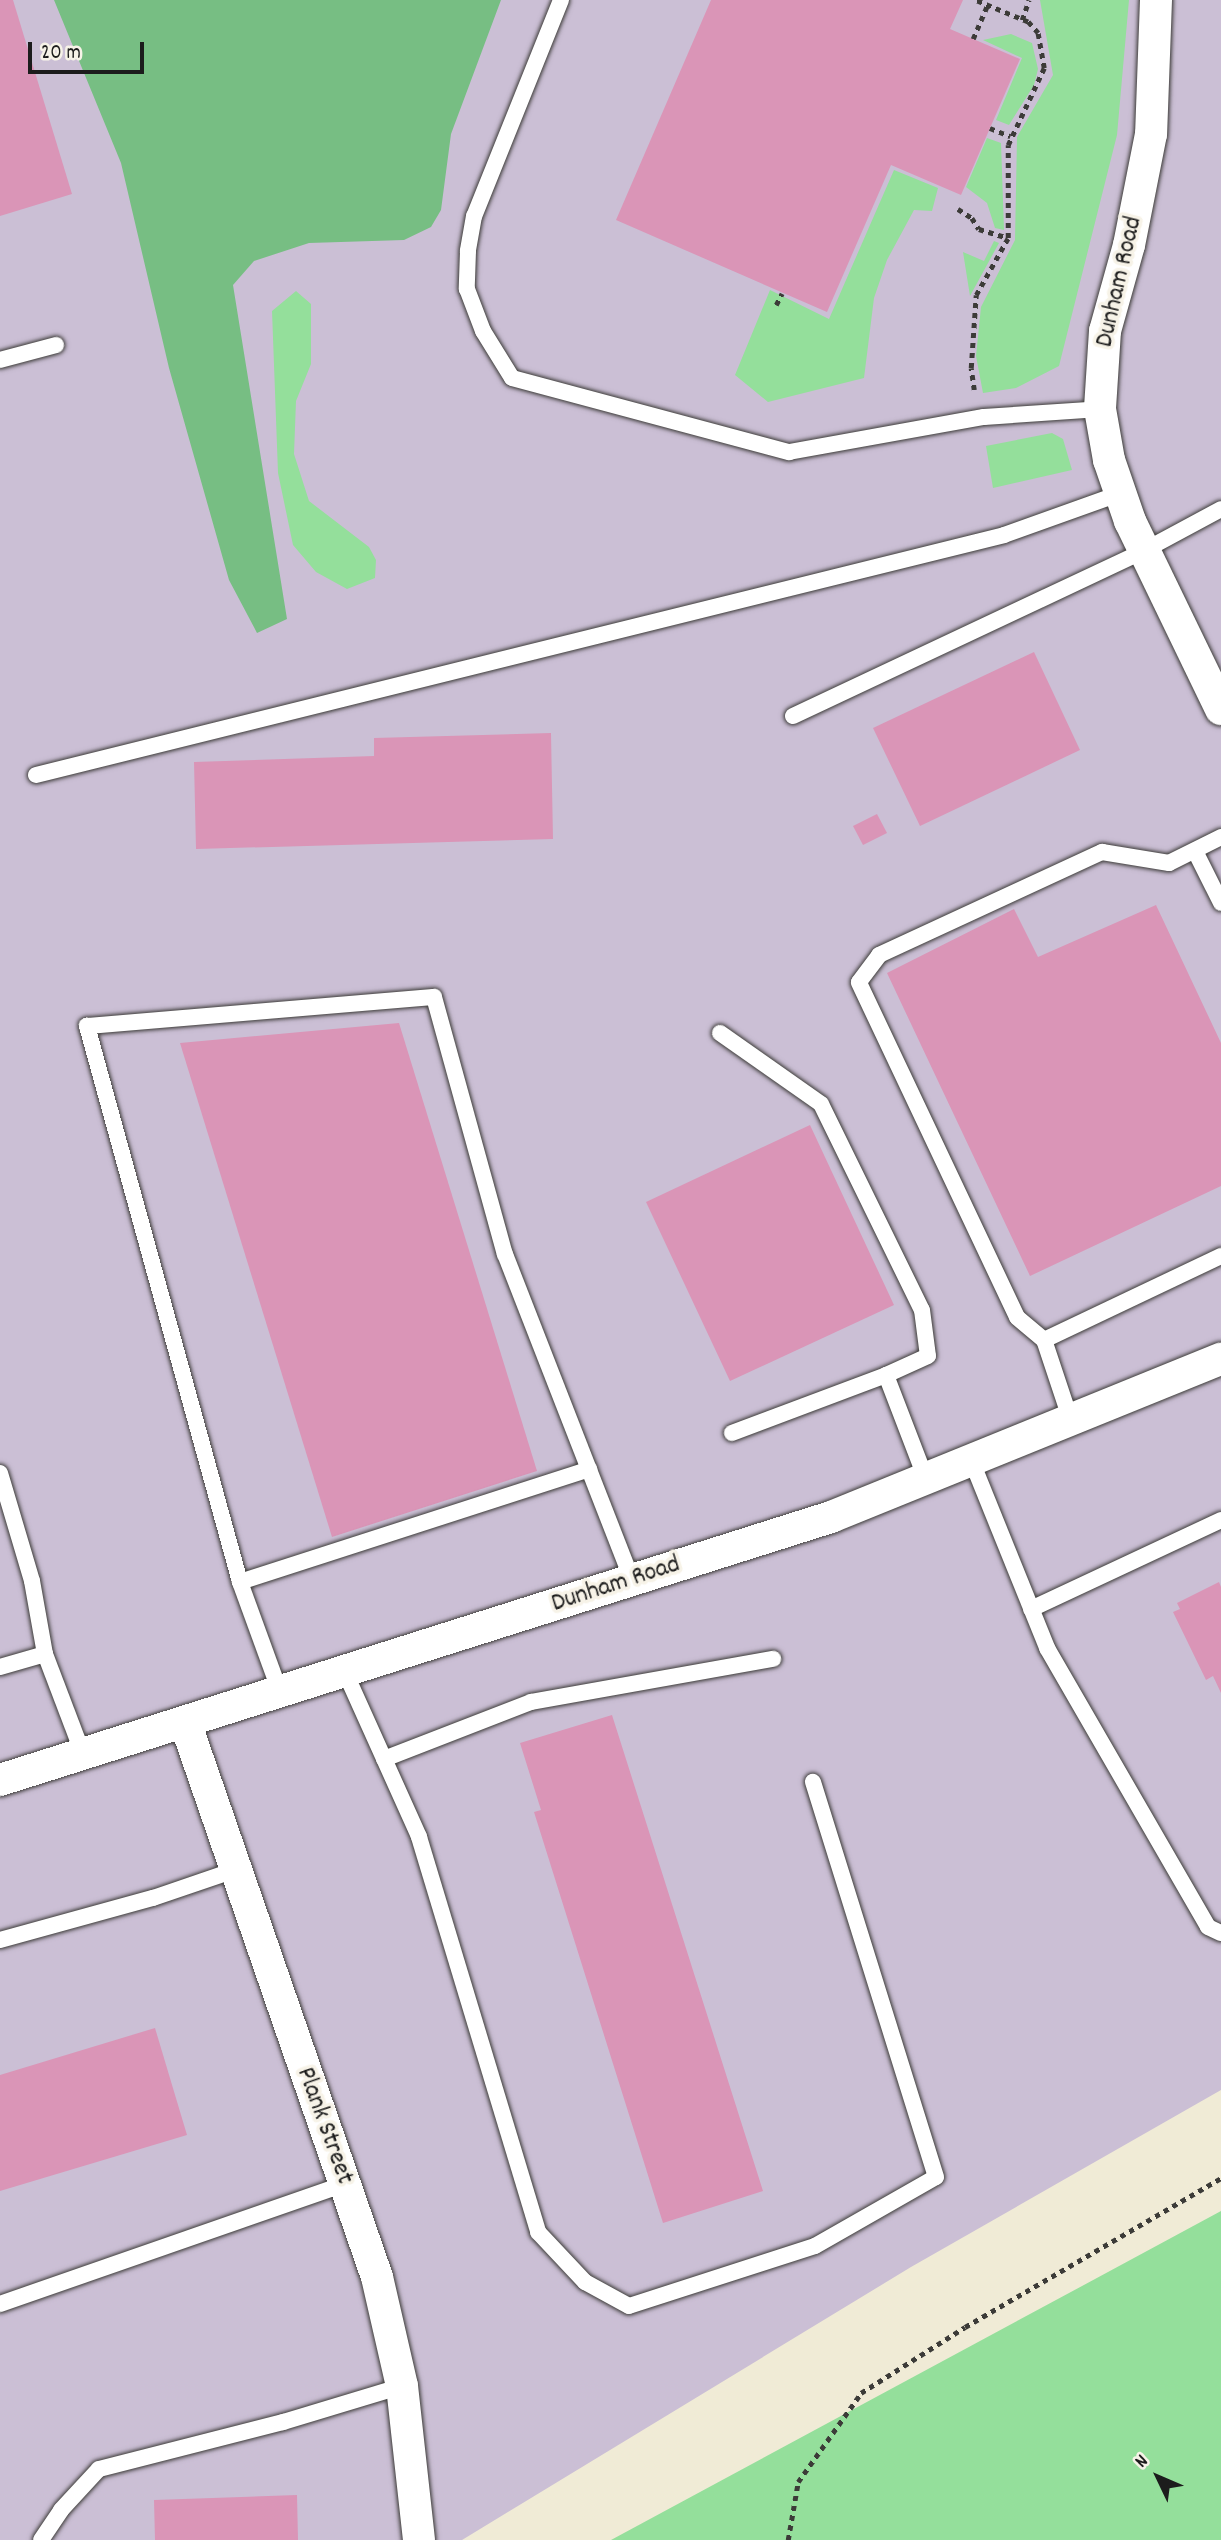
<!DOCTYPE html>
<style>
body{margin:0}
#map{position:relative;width:1221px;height:2540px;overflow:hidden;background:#f0ebd6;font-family:Dekko,sans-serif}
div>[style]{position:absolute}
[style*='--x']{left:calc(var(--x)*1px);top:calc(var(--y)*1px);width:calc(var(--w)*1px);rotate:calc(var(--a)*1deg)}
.industrial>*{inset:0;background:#cbbfd5}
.green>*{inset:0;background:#94df9b}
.forest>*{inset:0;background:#77be83}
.building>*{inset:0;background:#da95b7}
.path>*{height:4.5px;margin-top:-2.25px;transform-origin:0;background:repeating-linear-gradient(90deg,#3c3b38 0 5px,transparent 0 10px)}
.roads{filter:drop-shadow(0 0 2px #3c3b38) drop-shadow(0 0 2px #3c3b38)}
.lane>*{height:16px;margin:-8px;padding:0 8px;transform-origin:8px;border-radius:8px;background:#fff}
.street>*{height:32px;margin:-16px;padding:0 16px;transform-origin:16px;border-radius:16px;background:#fff}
span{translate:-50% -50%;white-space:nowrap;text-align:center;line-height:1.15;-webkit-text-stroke:7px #f7f3e8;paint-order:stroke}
.street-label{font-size:26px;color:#1c1c1c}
.north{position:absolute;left:1123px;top:2442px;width:70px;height:70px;-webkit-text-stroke:5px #f7f3e8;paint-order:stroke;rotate:314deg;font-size:19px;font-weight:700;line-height:28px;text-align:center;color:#1c1c1c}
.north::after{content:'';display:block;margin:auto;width:24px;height:32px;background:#1c1c1c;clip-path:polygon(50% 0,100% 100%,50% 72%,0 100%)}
.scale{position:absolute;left:28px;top:42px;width:116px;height:32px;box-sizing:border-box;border:4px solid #1c1c1c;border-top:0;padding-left:9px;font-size:21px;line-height:24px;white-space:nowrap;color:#1c1c1c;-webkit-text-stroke:5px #f7f3e8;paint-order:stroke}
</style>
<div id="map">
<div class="industrial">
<i style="clip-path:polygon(0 0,1221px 0,1221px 2090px,911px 2267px,462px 2540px,0 2540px)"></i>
</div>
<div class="green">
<i style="clip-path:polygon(1040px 0,1129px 0,1117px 135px,1059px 366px,1016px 388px,983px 393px,976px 356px,981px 307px,1015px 240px,1017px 137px,1053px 75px)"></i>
<i style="clip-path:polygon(1011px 34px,1032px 43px,1038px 69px,1034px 85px,1009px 125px,996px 120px,1022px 58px,983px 40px)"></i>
<i style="clip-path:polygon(987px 138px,1001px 143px,1004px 230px,995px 228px,987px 203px,966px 187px)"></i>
<i style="clip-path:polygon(894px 170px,938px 188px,932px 211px,914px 210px,887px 260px,874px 298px,864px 378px,768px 402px,735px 375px,770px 290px,829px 319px)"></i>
<i style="clip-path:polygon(994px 241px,999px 243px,970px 296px,963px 252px,984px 261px)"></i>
<i style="clip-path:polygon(296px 291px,311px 304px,311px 364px,296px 401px,294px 454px,309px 501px,369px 547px,376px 560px,375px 578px,347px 589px,316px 572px,293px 545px,278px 473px,272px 311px)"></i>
<i style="clip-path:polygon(1052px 433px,1063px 439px,1072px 470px,993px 488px,986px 446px)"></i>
<i style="clip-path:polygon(1221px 2211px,1221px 2540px,611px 2540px,1108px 2272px)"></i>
</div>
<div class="forest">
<i style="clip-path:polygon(54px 0,501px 0,451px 134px,441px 210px,431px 227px,404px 240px,309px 243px,254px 261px,233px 285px,287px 619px,257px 633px,229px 580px,169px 368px,121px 163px)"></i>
</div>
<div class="building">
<i style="clip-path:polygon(0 0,13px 0,72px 194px,0 216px)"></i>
<i style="clip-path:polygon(711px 0,963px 0,950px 29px,1020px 59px,961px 195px,891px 165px,827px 312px,616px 220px)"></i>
<i style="clip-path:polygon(1034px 652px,1080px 750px,920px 826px,873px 728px)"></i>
<i style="clip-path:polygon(551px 733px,553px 839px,196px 849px,194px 762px,374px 756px,374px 738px)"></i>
<i style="clip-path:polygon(877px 814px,887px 833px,863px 845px,853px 826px)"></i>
<i style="clip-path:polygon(1156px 905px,1221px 1043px,1221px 1186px,1030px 1276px,887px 973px,1014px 909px,1038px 957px)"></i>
<i style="clip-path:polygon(399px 1023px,537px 1471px,332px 1537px,180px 1043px)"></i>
<i style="clip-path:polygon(810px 1125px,894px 1305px,730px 1381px,646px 1202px)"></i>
<i style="clip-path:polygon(1219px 1582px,1221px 1587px,1221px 1693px,1213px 1676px,1206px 1680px,1173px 1612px,1180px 1609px,1177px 1603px)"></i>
<i style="clip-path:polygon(612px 1715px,763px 2191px,663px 2223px,534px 1812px,541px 1810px,520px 1743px)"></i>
<i style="clip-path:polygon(155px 2028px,187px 2135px,0 2191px,0 2075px)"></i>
<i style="clip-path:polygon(297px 2495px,298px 2540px,155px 2540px,154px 2500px)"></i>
</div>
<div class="path">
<i style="--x:1022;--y:20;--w:21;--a:-71"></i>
<i style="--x:973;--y:39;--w:36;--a:-67"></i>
<i style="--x:990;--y:128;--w:22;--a:22"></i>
<i style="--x:958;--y:209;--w:17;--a:33"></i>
<i style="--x:972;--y:218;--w:13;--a:58"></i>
<i style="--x:979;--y:229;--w:30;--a:17"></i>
<i style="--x:776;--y:305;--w:13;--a:-63"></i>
<i style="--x:974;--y:390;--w:22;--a:-98"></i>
<i style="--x:971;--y:368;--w:73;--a:-86.1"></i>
<i style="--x:976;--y:295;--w:65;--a:-60.7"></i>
<i style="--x:1008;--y:238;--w:93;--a:-90"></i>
<i style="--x:1008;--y:145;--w:85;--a:-64.9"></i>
<i style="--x:1044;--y:68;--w:36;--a:-100"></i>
<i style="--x:1038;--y:33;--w:15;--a:-132"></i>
<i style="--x:1028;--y:22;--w:57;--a:-157.5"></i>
<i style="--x:788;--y:2540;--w:59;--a:-80.2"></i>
<i style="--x:798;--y:2482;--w:109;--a:-54.7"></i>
<i style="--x:861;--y:2393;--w:123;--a:-32.4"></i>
<i style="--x:965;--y:2327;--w:296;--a:-30.2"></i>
</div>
<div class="roads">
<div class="lane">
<i style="--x:561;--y:0;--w:233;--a:111.9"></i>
<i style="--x:474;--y:216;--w:36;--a:100"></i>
<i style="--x:468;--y:251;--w:38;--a:92"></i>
<i style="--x:467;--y:289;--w:45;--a:69.1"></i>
<i style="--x:483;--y:331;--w:55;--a:58.3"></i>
<i style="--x:512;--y:378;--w:287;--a:15"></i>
<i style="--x:789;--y:452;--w:198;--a:-10.2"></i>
<i style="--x:984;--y:417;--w:116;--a:-3.9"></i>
<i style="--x:0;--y:360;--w:58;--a:-15"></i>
<i style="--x:793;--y:716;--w:389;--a:-25.2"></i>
<i style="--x:1145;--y:550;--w:86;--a:-28.3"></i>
<i style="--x:36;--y:775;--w:997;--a:-13.92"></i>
<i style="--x:1004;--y:535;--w:124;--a:-19.7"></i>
<i style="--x:1195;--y:851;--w:58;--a:63.4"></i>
<i style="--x:720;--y:1033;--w:123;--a:35.1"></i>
<i style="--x:821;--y:1104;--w:229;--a:63.9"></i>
<i style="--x:922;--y:1310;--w:46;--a:82.6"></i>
<i style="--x:928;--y:1356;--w:46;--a:155.7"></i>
<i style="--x:886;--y:1375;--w:111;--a:69"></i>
<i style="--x:1044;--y:1340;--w:196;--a:-25.4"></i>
<i style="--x:1071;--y:1421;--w:85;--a:-108.4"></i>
<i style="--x:1044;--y:1340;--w:35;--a:-140"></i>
<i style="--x:1017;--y:1317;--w:370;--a:-115.3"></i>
<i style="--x:859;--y:982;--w:34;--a:-53"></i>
<i style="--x:879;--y:955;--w:246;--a:-24.8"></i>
<i style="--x:1102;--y:852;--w:68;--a:9.3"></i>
<i style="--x:1169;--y:863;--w:58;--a:-26.6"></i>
<i style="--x:732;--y:1433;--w:165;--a:-20.6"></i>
<i style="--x:972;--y:1462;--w:201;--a:68"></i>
<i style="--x:1047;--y:1648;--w:322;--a:60"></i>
<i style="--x:1208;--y:1927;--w:14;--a:25"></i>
<i style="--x:0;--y:1473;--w:113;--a:73.5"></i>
<i style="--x:32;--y:1581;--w:74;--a:79.9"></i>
<i style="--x:240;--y:1582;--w:367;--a:-17.9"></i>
<i style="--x:1031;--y:1609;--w:210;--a:-25.1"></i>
<i style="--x:0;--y:1667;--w:47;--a:-16.1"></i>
<i style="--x:45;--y:1654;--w:107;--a:69.2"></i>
<i style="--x:345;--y:1672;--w:181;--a:65.8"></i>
<i style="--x:419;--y:1837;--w:413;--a:73.2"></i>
<i style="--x:538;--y:2232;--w:69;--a:46.8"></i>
<i style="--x:585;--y:2282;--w:50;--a:28.6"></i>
<i style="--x:629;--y:2306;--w:195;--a:-17.9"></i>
<i style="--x:815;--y:2246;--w:139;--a:-29.7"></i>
<i style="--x:936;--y:2177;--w:414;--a:-107.3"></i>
<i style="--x:280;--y:1692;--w:117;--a:-110"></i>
<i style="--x:240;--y:1582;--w:577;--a:-105.39"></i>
<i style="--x:87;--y:1026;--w:348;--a:-4.8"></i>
<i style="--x:434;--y:997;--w:267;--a:74.6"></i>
<i style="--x:505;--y:1254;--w:350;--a:68.7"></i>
<i style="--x:384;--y:1759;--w:158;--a:-21.2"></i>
<i style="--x:531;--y:1702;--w:246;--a:-10.1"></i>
<i style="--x:0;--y:1940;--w:159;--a:-15.4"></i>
<i style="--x:153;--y:1898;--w:87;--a:-18.9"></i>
<i style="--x:0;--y:2304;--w:365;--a:-19.2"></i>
<i style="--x:41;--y:2540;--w:36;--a:-56"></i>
<i style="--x:61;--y:2510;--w:56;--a:-47.2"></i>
<i style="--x:99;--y:2469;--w:190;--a:-14.3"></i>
<i style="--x:283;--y:2422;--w:124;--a:-16.8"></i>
</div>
<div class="street">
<i style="--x:1156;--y:0;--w:134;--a:92.1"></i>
<i style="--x:1151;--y:134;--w:113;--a:101.2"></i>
<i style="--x:1129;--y:245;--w:89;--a:105.6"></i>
<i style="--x:1105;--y:331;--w:78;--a:93.7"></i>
<i style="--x:1100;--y:409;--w:52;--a:80"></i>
<i style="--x:1109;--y:460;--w:65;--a:71"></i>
<i style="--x:1130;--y:521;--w:209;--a:64.2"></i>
<i style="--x:185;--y:1722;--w:587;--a:70.92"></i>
<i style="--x:377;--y:2277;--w:112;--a:77.1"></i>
<i style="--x:402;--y:2386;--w:155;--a:83.7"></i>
<i style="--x:0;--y:1780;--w:872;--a:-17.56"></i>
<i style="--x:831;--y:1517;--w:421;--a:-22.1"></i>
</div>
</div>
<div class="street-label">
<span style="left:1120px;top:282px;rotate:-77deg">Dunham Road</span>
<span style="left:616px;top:1585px;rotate:-18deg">Dunham Road</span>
<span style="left:324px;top:2126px;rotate:70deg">Plank Street</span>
</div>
<div class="north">N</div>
<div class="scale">20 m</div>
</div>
